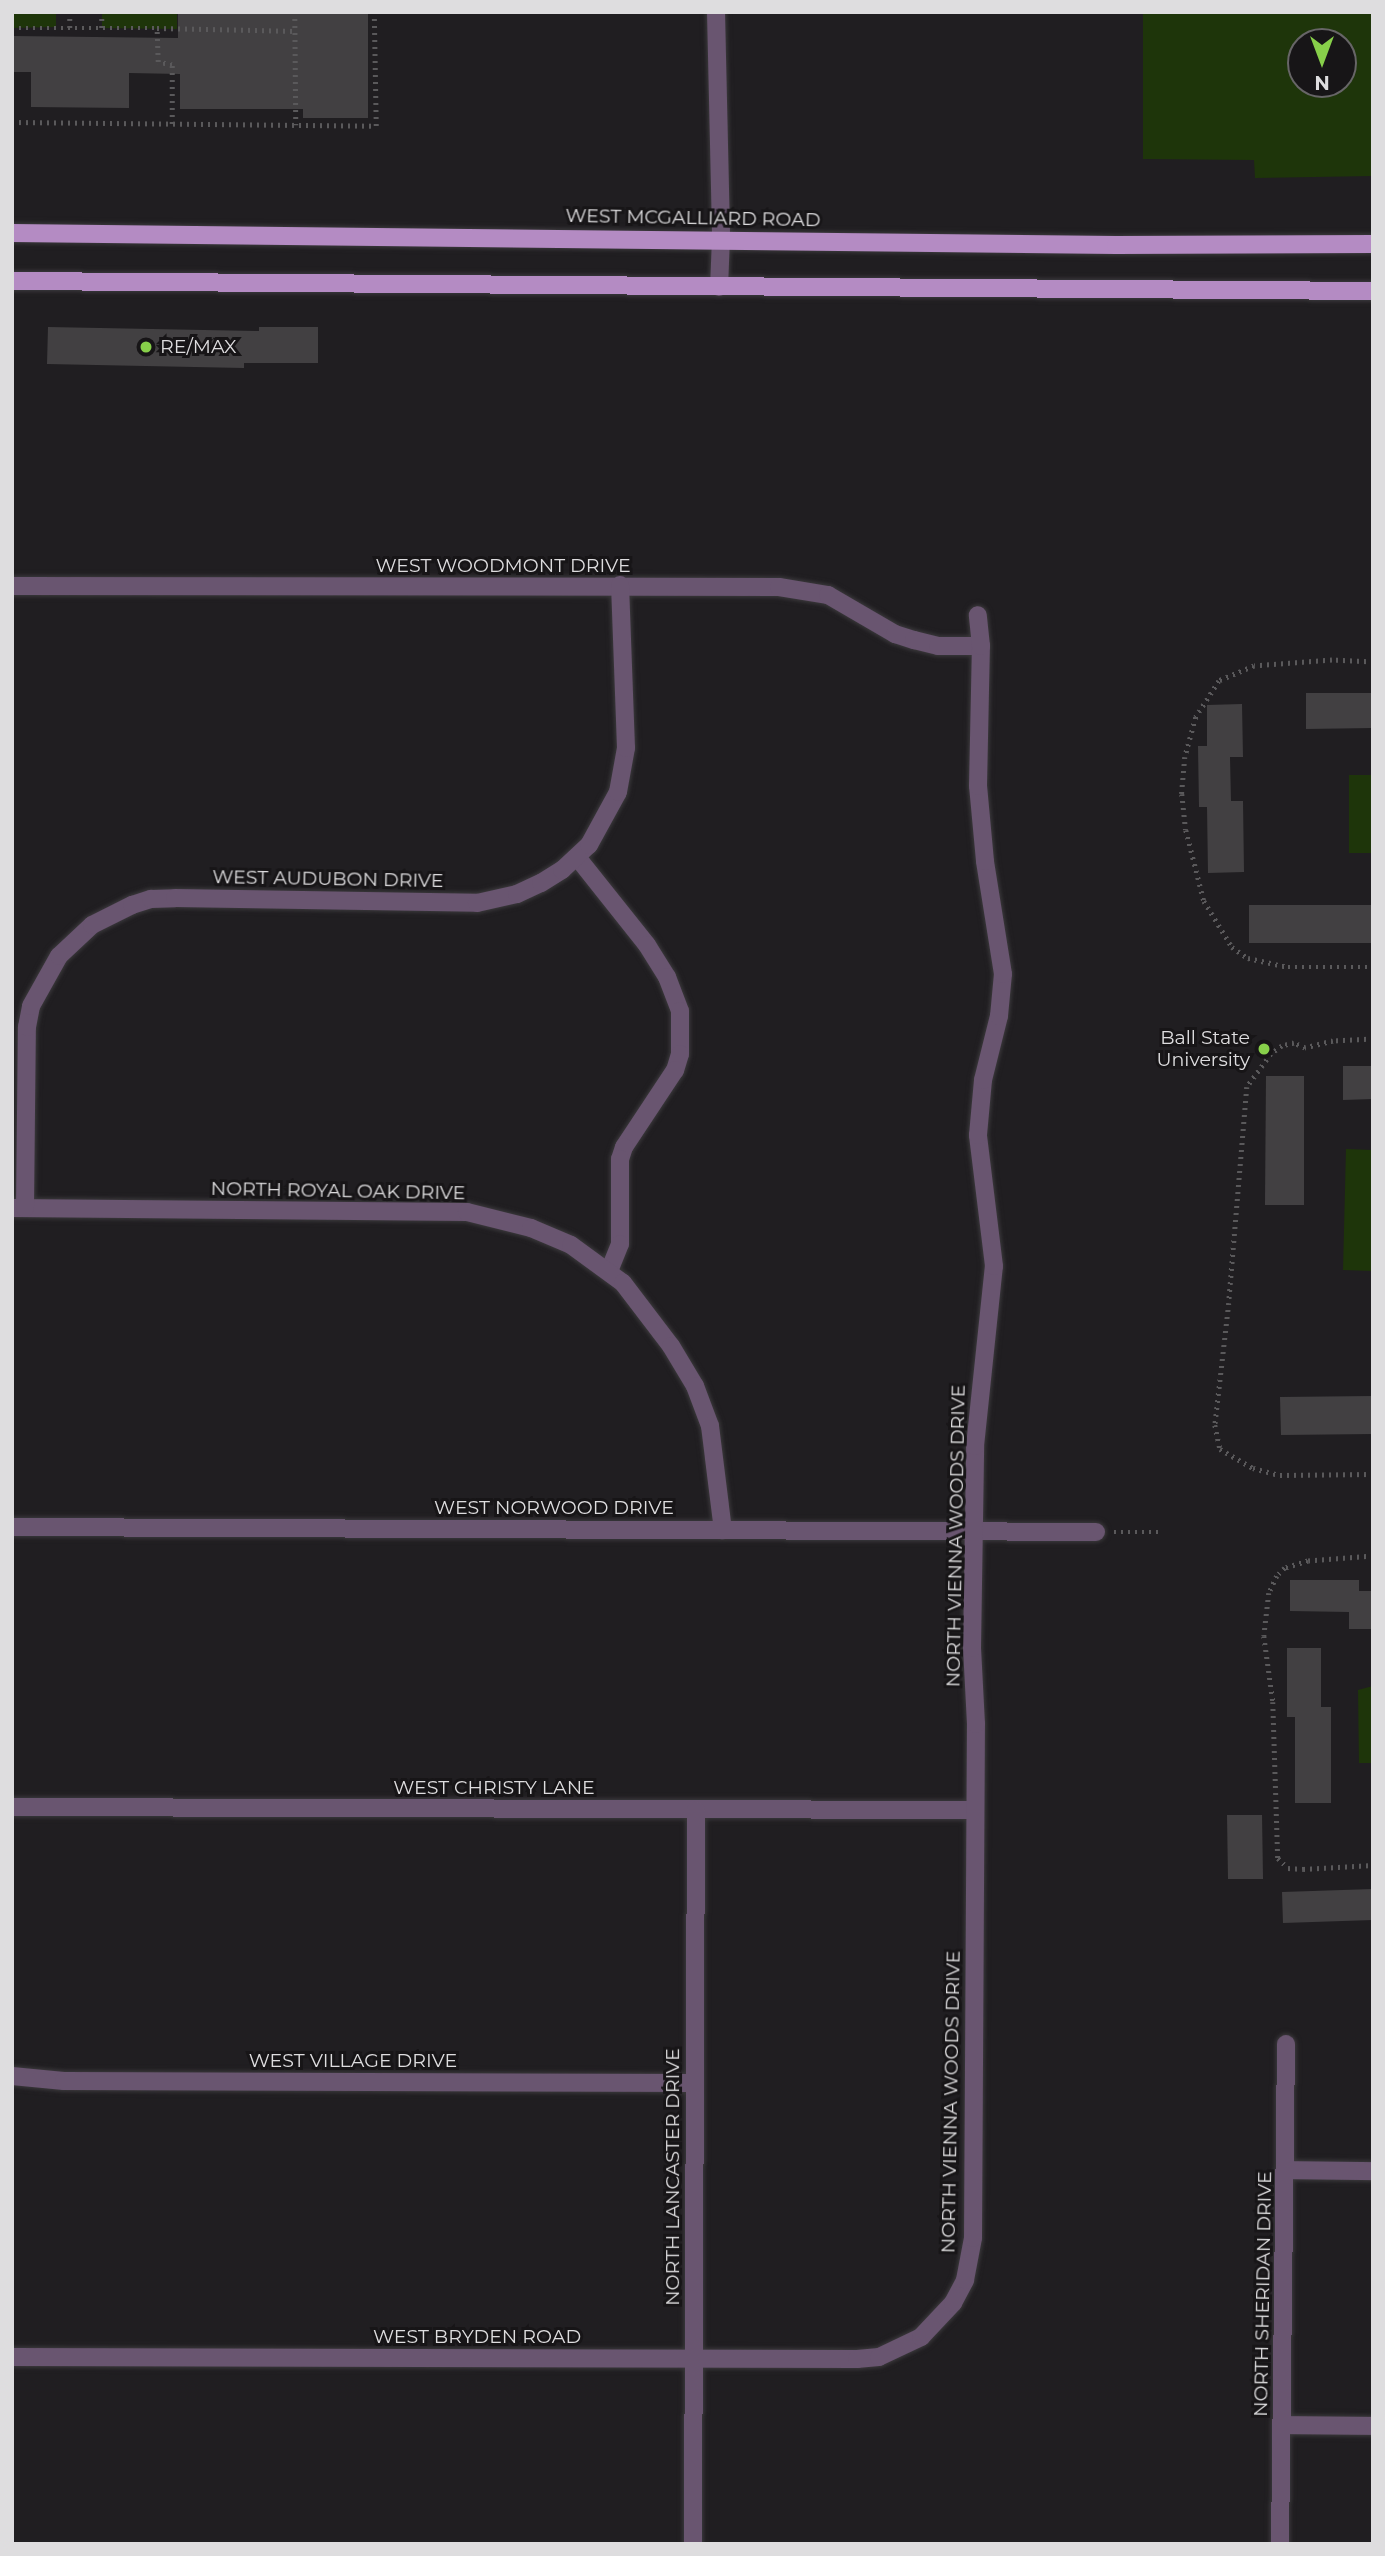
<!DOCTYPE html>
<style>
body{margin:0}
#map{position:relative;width:1385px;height:2556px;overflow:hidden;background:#201e21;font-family:Montserrat,sans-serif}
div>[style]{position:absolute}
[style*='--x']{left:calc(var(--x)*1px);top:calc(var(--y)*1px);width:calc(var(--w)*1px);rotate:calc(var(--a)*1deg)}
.green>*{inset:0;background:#1e350a}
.building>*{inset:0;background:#424042}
.path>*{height:4.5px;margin-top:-2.25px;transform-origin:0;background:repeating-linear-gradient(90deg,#5a595b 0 2px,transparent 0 7px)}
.roads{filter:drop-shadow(0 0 2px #3b393c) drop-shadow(0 0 2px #3b393c)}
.street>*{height:18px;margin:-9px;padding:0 9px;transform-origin:9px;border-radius:9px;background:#695570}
.primary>*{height:18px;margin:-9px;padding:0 9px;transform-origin:9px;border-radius:9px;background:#b48bc3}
.dots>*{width:19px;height:19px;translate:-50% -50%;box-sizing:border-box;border:4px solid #171517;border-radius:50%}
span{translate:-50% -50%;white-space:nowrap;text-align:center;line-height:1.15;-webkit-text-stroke:6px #171517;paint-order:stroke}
.street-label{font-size:19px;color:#dedddf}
.poi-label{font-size:19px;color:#dedddf}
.left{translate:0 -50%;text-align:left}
.right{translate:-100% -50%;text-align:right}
.frame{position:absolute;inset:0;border:14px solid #dedddf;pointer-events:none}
.north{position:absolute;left:1287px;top:28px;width:70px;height:70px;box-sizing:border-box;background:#171517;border:2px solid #676567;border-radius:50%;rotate:180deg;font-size:19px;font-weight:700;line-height:28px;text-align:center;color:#dedddf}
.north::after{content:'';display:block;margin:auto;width:24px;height:32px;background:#87cf4a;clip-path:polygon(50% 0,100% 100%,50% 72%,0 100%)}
</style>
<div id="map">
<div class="green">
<i style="clip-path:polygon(12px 12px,56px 12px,56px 27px,12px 28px)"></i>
<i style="clip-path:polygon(102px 12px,177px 12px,177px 29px,102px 28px)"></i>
<i style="clip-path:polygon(evenodd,1143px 12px,1373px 12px,1373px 176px,1255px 178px,1254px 160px,1143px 159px,1143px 12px,1343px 42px,1343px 84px,1301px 84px,1301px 42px,1343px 42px)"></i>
<i style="clip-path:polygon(1349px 775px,1373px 775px,1373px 853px,1349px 853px)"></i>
<i style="clip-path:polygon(1346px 1149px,1373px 1150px,1373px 1271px,1343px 1270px)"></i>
<i style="clip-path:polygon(1373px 1686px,1373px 1763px,1359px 1763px,1358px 1690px)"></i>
</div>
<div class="building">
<i style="clip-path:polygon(178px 12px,368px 12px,368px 118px,303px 118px,303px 109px,180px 109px,180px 74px,129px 73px,129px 108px,31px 107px,31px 72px,12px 72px,12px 36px,178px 38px)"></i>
<i style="clip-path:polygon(48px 327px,259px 331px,259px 327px,318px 327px,318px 363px,244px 363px,244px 368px,47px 364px)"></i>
<i style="clip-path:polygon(1306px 693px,1373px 693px,1373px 728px,1306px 729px)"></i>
<i style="clip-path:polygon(1242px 704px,1243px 757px,1230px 757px,1231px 801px,1243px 801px,1244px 872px,1208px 873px,1207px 807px,1199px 807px,1198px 746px,1207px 746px,1207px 705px)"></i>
<i style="clip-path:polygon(1249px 905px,1373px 905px,1373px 943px,1249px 943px)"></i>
<i style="clip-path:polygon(1343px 1066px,1373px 1066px,1373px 1099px,1343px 1100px)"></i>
<i style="clip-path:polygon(1266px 1076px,1304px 1076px,1304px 1205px,1265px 1205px)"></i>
<i style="clip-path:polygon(1373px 1396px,1373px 1434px,1281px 1435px,1280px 1397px)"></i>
<i style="clip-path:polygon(1290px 1580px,1359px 1580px,1359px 1591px,1373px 1591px,1373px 1629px,1349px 1629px,1349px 1612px,1290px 1611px)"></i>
<i style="clip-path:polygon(1287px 1648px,1321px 1648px,1321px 1707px,1331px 1707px,1331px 1803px,1295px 1803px,1295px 1717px,1287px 1717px)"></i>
<i style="clip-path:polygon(1227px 1815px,1262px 1815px,1263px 1879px,1228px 1879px)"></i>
<i style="clip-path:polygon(1373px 1889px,1373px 1920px,1283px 1923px,1282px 1892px)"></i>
</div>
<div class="path">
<i style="--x:70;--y:12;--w:16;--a:90"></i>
<i style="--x:102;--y:12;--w:16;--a:90"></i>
<i style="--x:295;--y:12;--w:113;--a:89.5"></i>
<i style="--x:12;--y:28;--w:145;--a:0"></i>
<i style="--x:12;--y:122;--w:364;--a:0.6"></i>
<i style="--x:376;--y:126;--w:114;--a:-91"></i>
<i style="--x:172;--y:124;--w:59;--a:-90"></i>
<i style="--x:172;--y:65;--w:14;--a:-168"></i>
<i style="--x:158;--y:62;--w:34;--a:-92"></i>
<i style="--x:157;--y:28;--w:138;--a:1.2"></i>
<i style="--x:1373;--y:662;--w:41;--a:-177.2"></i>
<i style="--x:1332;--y:660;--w:78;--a:175.6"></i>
<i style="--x:1254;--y:666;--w:38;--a:157"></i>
<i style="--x:1219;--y:681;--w:43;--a:122.6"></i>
<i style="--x:1196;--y:717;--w:41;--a:105.4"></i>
<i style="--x:1185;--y:757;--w:37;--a:95"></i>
<i style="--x:1182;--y:794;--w:36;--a:84"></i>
<i style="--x:1186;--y:830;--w:73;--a:75.8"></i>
<i style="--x:1204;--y:901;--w:54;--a:58.7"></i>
<i style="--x:1232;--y:947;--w:19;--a:35"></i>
<i style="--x:1248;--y:958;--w:41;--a:12.7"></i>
<i style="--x:1288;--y:967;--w:85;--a:0"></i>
<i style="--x:1373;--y:1039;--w:40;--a:177.1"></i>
<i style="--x:1333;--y:1041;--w:29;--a:166"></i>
<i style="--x:1305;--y:1048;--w:12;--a:-156"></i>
<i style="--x:1294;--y:1043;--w:12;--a:166"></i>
<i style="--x:1282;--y:1046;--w:14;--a:144"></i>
<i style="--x:1271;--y:1054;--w:41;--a:126"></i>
<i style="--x:1247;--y:1087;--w:217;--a:94.8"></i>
<i style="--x:1229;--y:1303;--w:123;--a:96.5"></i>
<i style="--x:1215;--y:1425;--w:25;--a:78"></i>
<i style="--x:1220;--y:1449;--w:38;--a:30"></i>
<i style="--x:1253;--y:1468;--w:28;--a:15"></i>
<i style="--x:1280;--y:1475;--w:93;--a:-0.6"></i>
<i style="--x:1114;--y:1532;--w:46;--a:0"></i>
<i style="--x:1373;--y:1556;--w:65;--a:175.6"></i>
<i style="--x:1308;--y:1561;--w:24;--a:163"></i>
<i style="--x:1285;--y:1568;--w:11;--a:135"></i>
<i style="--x:1277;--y:1576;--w:19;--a:115"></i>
<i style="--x:1269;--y:1593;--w:43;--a:96.6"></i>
<i style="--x:1264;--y:1636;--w:67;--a:82.2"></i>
<i style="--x:1273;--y:1702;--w:156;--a:88.2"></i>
<i style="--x:1278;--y:1858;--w:14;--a:45"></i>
<i style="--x:1288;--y:1868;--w:15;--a:4"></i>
<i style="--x:1303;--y:1869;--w:70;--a:-3.3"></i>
</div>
<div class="roads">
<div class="street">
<i style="--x:716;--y:12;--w:226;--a:88.7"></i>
<i style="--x:721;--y:238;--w:49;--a:92.3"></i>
<i style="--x:12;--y:586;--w:767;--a:0.07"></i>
<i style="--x:779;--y:587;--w:50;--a:9.3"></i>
<i style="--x:828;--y:595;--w:78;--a:30.2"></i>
<i style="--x:895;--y:634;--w:20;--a:18"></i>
<i style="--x:914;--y:640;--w:25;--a:14"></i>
<i style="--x:938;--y:646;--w:43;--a:0"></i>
<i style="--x:577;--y:857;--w:112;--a:51.5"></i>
<i style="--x:647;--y:945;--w:38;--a:58"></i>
<i style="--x:667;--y:977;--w:36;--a:69"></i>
<i style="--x:680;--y:1011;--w:43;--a:90"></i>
<i style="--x:680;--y:1054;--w:17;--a:107"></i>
<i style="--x:675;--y:1070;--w:92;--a:123.5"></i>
<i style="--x:624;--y:1147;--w:13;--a:108"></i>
<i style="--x:620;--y:1159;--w:85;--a:90"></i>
<i style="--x:620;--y:1244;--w:29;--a:112"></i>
<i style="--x:12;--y:1208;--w:455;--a:0.5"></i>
<i style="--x:467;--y:1212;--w:66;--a:14"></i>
<i style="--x:531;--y:1228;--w:43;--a:23"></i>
<i style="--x:571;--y:1245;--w:64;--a:36.2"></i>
<i style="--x:623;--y:1283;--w:79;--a:52.7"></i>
<i style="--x:671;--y:1346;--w:47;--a:59"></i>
<i style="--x:695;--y:1386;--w:43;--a:69.4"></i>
<i style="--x:710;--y:1426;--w:105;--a:82.9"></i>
<i style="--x:25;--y:1208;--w:181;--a:-89.4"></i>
<i style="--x:27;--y:1027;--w:21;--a:-79"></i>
<i style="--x:31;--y:1006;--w:57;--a:-60.8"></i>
<i style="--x:59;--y:956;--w:45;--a:-43.2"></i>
<i style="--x:92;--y:925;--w:45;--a:-26.6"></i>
<i style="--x:132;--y:905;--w:20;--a:-18"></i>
<i style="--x:151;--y:899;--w:24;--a:-2"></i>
<i style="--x:175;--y:898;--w:302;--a:0.9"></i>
<i style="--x:477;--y:903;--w:41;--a:-12.7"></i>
<i style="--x:517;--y:894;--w:26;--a:-25"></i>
<i style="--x:541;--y:883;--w:25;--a:-32"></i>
<i style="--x:562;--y:870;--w:37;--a:-43"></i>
<i style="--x:589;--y:845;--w:60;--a:-61.3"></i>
<i style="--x:618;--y:792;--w:45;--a:-79.7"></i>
<i style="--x:626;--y:748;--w:163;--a:-92.1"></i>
<i style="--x:12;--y:1527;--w:1084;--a:0.26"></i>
<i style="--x:12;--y:1807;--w:963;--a:0.18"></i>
<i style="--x:12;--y:2076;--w:52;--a:5.5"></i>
<i style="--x:64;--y:2081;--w:631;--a:0.18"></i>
<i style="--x:1285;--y:2170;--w:88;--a:0.7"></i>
<i style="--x:12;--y:2357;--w:845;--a:0.14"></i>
<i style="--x:857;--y:2359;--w:22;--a:-5"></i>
<i style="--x:879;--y:2357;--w:47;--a:-25.5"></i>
<i style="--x:921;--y:2337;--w:47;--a:-46.7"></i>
<i style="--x:953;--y:2303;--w:26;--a:-62"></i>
<i style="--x:965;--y:2280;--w:43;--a:-79.2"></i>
<i style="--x:973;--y:2238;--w:514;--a:-89.67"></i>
<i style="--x:976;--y:1724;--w:76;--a:-93"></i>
<i style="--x:972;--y:1648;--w:202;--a:-89.1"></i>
<i style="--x:975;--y:1446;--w:181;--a:-84"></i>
<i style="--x:994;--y:1266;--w:132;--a:-97"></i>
<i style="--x:978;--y:1135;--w:55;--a:-84.8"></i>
<i style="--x:983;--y:1080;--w:66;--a:-76"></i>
<i style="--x:999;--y:1016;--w:42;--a:-84.6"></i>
<i style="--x:1003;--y:974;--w:114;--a:-99.1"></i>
<i style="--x:985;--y:861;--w:75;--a:-95.3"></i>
<i style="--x:978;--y:786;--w:140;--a:-88.8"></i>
<i style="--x:981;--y:646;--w:31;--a:-96"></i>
<i style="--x:1283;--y:2425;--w:90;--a:0.6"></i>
<i style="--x:693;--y:2544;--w:734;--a:-89.77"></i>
<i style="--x:1280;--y:2544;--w:500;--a:-89.31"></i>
</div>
<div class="primary">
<i style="--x:12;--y:233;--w:1104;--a:0.62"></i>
<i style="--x:1116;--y:245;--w:257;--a:-0.2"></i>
<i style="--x:12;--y:281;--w:1361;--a:0.42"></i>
</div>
</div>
<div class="dots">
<i style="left:146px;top:347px;background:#87cf4a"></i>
<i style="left:1264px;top:1049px;background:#87cf4a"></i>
</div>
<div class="street-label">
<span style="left:693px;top:218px;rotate:1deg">WEST MCGALLIARD ROAD</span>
<span style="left:503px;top:566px">WEST WOODMONT DRIVE</span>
<span style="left:328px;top:879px;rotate:1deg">WEST AUDUBON DRIVE</span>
<span style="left:338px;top:1191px;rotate:1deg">NORTH ROYAL OAK DRIVE</span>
<span style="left:554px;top:1508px">WEST NORWOOD DRIVE</span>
<span style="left:956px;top:1536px;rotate:-89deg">NORTH VIENNA WOODS DRIVE</span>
<span style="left:494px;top:1788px">WEST CHRISTY LANE</span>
<span style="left:353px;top:2061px">WEST VILLAGE DRIVE</span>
<span style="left:951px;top:2102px;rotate:-89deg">NORTH VIENNA WOODS DRIVE</span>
<span style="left:673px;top:2177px;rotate:-90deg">NORTH LANCASTER DRIVE</span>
<span style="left:1263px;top:2294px;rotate:-89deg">NORTH SHERIDAN DRIVE</span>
<span style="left:477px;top:2337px">WEST BRYDEN ROAD</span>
</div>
<div class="poi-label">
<span class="left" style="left:160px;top:347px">RE/MAX</span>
<span class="right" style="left:1250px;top:1049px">Ball State<br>University</span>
</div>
<div class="frame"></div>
<div class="north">N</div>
</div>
